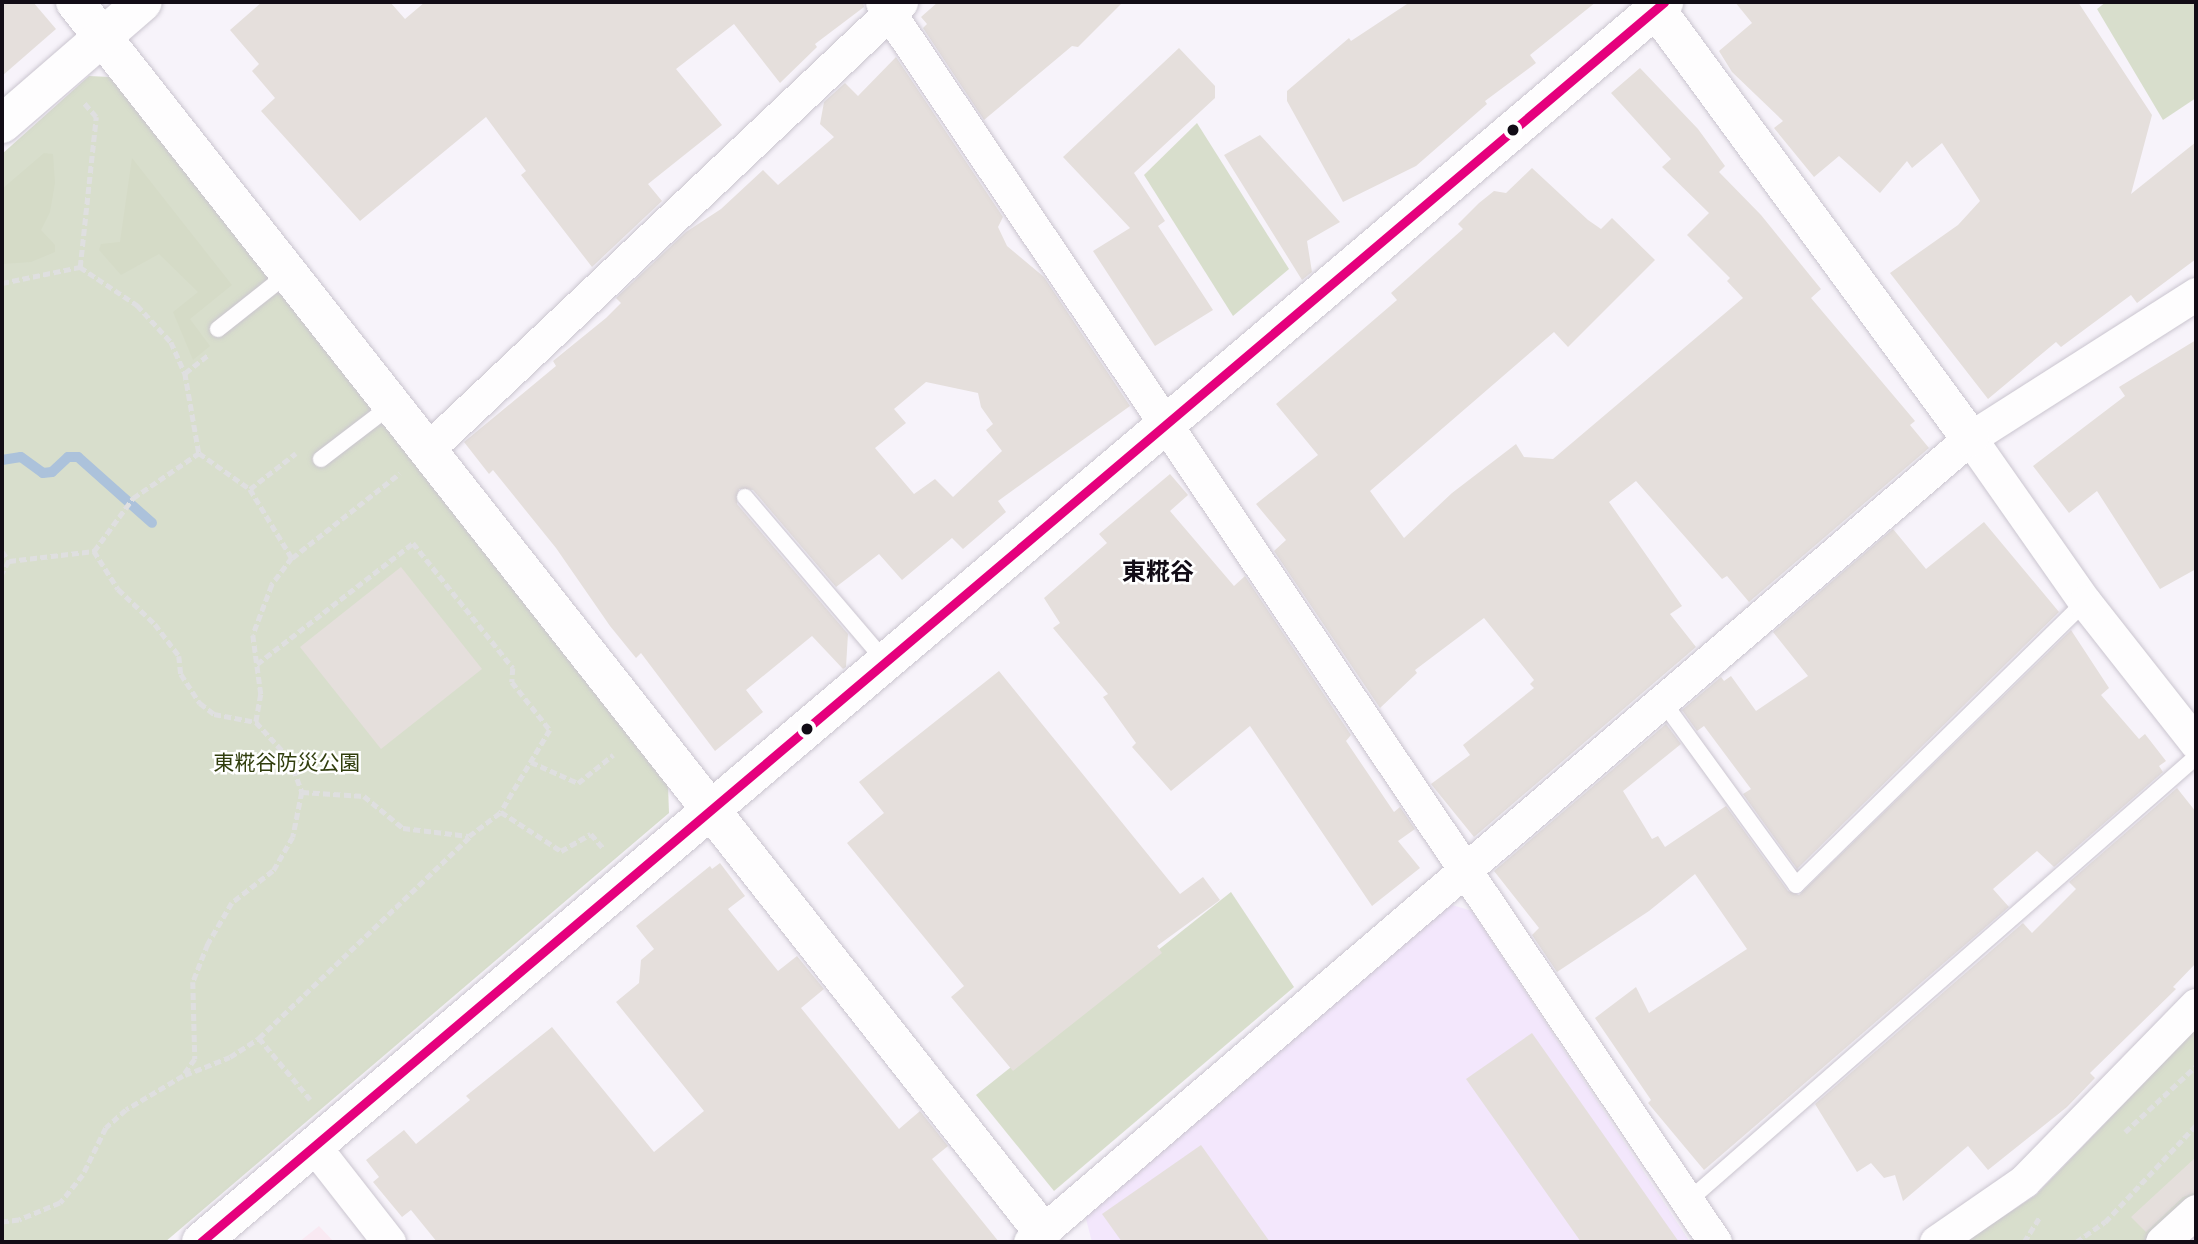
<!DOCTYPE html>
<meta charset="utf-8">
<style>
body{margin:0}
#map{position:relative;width:2198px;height:1244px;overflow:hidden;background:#f7f3fa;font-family:"Open Sans","Noto Sans JP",sans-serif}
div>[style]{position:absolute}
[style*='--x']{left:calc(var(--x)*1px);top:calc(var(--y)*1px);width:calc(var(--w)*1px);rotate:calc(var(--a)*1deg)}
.commercial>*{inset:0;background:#f9e9f2}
.built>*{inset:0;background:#f3e7fc}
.green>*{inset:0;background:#d8decc}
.forest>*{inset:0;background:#d5dbc7}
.stream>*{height:10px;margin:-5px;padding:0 5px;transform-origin:5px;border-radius:5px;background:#acc2db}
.building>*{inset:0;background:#e5dfdc}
.path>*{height:4.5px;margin-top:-2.25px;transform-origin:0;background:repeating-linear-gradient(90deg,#dfdfe0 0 7px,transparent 0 10.5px)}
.roads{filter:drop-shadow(0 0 2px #cac5cf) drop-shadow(0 0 2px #cac5cf)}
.service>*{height:16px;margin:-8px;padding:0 8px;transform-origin:8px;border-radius:8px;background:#fefdfe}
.minor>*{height:33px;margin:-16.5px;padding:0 16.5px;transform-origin:16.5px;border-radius:16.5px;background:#fefdfe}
.tertiary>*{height:38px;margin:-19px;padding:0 19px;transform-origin:19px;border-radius:19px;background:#fefdfe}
.bus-1>*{height:9px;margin:-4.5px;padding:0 4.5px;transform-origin:4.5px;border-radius:4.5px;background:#e5007d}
.dots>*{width:19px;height:19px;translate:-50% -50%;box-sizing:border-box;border:4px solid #fff;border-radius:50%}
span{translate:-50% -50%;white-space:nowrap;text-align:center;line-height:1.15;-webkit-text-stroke:5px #fff;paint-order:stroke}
.park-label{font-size:21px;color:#313e0e}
.quarter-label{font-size:24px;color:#120c16;font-weight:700}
.frame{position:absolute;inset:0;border:4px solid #120c16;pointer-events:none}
</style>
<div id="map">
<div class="commercial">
<i style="clip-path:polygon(319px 1226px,334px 1242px,299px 1242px)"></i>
</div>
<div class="built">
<i style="clip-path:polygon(1449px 904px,1472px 911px,1690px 1242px,1092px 1242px,1085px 1215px)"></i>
</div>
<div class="green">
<i style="clip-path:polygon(2106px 2px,2196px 2px,2196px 98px,2163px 120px,2097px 9px)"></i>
<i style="clip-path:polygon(89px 76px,110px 77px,399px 442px,668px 786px,669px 813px,165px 1242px,2px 1242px,2px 154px)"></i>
<i style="clip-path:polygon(1197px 123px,1289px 269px,1233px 316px,1144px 175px)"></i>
<i style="clip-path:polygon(1231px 892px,1294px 987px,1054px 1191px,976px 1095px)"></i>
<i style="clip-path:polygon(2196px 1029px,2196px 1195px,2150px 1242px,1965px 1242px,2036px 1195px)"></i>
</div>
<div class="forest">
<i style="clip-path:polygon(44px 153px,53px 154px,55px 183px,50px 212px,41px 230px,55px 245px,55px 252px,31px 262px,2px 264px,2px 189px)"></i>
<i style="clip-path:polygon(132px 158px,232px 285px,190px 319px,210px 346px,193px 360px,173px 312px,198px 292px,159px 254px,121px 275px,99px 250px,101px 244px,120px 242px)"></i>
</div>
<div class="stream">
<i style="--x:2;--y:460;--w:19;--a:-9"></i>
<i style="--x:21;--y:457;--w:27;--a:36"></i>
<i style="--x:43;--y:473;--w:9;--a:-6"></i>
<i style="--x:52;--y:472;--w:22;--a:-43"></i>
<i style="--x:68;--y:457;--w:10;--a:0"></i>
<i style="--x:78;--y:457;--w:99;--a:41.7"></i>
</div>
<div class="building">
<i style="clip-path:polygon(2px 2px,33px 2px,56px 29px,2px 76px)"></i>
<i style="clip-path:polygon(262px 2px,390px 2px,405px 19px,425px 2px,863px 2px,864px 7px,815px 44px,817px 47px,780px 83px,734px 24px,676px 69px,722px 125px,648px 184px,662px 201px,592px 267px,521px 175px,526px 171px,486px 117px,360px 221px,261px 111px,275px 98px,252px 71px,259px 64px,230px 30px)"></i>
<i style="clip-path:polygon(938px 2px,1123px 2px,1078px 47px,1072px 46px,984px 120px,923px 28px,927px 24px,921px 17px)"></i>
<i style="clip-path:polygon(1410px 2px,1596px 2px,1530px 55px,1536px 63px,1485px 101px,1487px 104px,1416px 166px,1343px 202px,1287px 101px,1287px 91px,1349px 38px,1351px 41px)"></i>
<i style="clip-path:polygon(1735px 2px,2078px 2px,2152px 115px,2131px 194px,2196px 142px,2196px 259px,2137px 303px,2131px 295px,2061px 347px,2056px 342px,1988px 399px,1890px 273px,1958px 225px,1980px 201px,1942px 143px,1912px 168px,1907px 161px,1880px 193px,1839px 156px,1814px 177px,1774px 128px,1783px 121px,1732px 72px,1719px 51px,1752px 23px)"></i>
<i style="clip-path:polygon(1179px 48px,1215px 86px,1215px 98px,1134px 173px,1165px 221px,1158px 226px,1213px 310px,1155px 346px,1093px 251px,1130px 228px,1063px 157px)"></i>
<i style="clip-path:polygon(evenodd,896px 57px,1003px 217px,998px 227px,1007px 246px,1044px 277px,1130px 406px,998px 501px,1006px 512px,963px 549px,952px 538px,902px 580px,879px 554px,836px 587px,753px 490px,739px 489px,737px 504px,848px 634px,846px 667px,843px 669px,812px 636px,746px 690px,763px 712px,715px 751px,641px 653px,636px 658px,610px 626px,556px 548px,493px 470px,489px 474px,464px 442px,556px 366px,553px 361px,606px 318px,621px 303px,616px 298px,686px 232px,721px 209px,763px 170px,778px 185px,834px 137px,820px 124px,824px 102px,845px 83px,858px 96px,896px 57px,926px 382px,978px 393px,981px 407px,993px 424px,986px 430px,1002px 451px,953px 497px,935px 479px,914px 494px,875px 448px,906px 423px,894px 409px,926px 382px)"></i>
<i style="clip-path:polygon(1640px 68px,1698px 129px,1725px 166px,1719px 172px,1761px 215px,1821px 289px,1811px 298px,1915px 421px,1910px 425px,1929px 448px,1749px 602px,1727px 576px,1722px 579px,1636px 481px,1609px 502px,1682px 606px,1670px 614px,1696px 647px,1474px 837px,1431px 784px,1470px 755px,1463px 745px,1534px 688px,1530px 684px,1534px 680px,1484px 618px,1415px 670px,1417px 673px,1380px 708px,1274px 551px,1286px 540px,1256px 504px,1318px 455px,1276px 404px,1397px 300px,1391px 293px,1463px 229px,1458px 224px,1479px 203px,1494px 191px,1506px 193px,1532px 168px,1588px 220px,1601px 229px,1612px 218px,1655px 260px,1568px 347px,1554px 332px,1370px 491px,1404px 538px,1452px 493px,1516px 444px,1524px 457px,1553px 459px,1743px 298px,1727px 281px,1730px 278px,1687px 235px,1709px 213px,1662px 167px,1671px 159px,1611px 93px)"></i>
<i style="clip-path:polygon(1260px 135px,1340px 222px,1307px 241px,1312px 272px,1302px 280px,1224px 155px)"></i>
<i style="clip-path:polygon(2196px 340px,2196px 569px,2160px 589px,2097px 491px,2069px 513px,2033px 466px,2125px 396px,2119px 387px)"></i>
<i style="clip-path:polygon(1170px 474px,1188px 495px,1170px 511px,1234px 586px,1245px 576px,1351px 735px,1346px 741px,1394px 812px,1400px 807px,1415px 829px,1398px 841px,1420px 868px,1372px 906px,1250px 726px,1171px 791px,1132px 747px,1136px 743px,1103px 697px,1108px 694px,1053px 628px,1060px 623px,1044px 598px,1107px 543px,1099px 534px)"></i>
<i style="clip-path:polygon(1984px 522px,2059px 612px,1797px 869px,1743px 794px,1751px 789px,1704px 726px,1697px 731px,1682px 710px,1721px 677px,1724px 681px,1731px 676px,1756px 711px,1808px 676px,1773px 632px,1893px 529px,1926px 569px)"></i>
<i style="clip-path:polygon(401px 567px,482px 669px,381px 749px,300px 647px)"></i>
<i style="clip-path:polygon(2071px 630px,2109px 688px,2101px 695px,2139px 739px,2145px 734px,2166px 761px,2159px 766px,2163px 772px,2054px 867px,2037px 851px,1993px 889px,2009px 907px,1704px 1170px,1648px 1103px,1651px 1100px,1595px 1018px,1636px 987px,1649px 1013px,1747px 949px,1695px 874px,1649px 911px,1557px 972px,1532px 935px,1539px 928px,1494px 871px,1666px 724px,1681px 744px,1623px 791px,1652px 839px,1658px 836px,1665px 847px,1726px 806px,1788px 891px,1799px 895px)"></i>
<i style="clip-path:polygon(999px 671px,1180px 894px,1203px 877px,1220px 900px,1157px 946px,1162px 953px,1013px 1071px,951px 997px,964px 986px,847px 843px,884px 813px,859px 782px)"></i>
<i style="clip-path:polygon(2177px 788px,2196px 812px,2196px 963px,2173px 987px,2176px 989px,2090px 1073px,2095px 1078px,2067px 1107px,1988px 1170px,1968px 1146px,1903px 1201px,1895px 1175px,1884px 1178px,1871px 1163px,1857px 1172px,1815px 1104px,2023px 923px,2032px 933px,2076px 889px,2069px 882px)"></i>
<i style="clip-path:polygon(720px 863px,745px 896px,728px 909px,778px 971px,797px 956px,824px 989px,801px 1008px,899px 1129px,920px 1111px,948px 1146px,932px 1159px,999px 1242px,437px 1242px,411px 1210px,402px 1217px,373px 1182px,379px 1177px,366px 1160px,404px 1130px,416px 1144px,470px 1100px,466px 1096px,552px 1027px,654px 1152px,704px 1111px,616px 1002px,639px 983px,641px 960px,654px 949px,636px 926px,710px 866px,712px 869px)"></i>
<i style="clip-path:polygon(1532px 1033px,1615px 1151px,1679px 1242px,1581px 1242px,1466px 1079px)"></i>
<i style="clip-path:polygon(1201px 1145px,1270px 1242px,1122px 1242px,1102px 1214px)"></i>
<i style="clip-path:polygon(2196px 1157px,2196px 1192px,2183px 1197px,2146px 1232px,2131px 1217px)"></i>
</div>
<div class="path">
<i style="--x:80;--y:267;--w:151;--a:-83.9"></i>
<i style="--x:96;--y:117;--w:20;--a:-131"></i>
<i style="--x:2;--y:283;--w:80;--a:-11.6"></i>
<i style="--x:80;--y:267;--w:69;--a:33.7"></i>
<i style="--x:137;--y:305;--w:50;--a:47.4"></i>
<i style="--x:171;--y:342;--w:34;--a:66"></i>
<i style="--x:185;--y:373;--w:81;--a:80.1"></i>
<i style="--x:199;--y:453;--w:62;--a:35.2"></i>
<i style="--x:250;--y:489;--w:81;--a:58.7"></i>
<i style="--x:292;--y:558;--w:34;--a:127"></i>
<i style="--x:272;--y:585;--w:53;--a:110.8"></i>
<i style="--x:253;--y:635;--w:60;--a:82.3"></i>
<i style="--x:261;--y:694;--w:28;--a:100"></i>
<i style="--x:256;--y:722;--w:50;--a:47.4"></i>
<i style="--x:290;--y:759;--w:35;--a:70"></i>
<i style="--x:302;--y:792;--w:46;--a:101.3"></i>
<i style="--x:293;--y:837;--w:39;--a:120"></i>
<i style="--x:273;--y:871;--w:52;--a:142"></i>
<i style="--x:232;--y:903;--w:48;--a:120.3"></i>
<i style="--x:208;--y:944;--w:41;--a:111.5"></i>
<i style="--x:193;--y:982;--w:77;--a:88.5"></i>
<i style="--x:195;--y:1059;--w:21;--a:125"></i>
<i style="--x:183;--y:1076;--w:66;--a:149.2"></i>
<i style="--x:126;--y:1110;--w:27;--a:138"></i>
<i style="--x:106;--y:1128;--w:52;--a:116.1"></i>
<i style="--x:83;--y:1175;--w:36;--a:129"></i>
<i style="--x:60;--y:1203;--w:44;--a:157.5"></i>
<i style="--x:19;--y:1220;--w:17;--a:173"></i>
<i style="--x:185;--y:373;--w:31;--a:-38"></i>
<i style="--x:250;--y:489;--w:58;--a:-38"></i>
<i style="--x:2;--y:551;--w:12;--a:55"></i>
<i style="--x:9;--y:561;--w:15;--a:118"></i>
<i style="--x:94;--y:551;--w:45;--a:57.7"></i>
<i style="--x:118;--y:589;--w:51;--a:43.4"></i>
<i style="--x:155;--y:624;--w:40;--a:53"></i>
<i style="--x:179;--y:656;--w:18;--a:84"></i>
<i style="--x:181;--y:674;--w:35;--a:57"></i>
<i style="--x:200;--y:703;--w:18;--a:38"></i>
<i style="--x:214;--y:714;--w:43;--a:10.8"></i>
<i style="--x:292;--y:558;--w:137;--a:-38.2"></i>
<i style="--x:9;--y:561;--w:86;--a:-6.7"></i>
<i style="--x:94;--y:551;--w:66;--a:-53.7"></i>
<i style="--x:133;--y:498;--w:80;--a:-34.3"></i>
<i style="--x:257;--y:664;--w:197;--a:-37.8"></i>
<i style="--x:413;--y:543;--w:160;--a:51.3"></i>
<i style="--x:513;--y:668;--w:14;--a:94"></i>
<i style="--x:512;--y:682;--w:61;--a:51.6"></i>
<i style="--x:550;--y:730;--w:96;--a:120.9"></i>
<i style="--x:531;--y:762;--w:51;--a:24.1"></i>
<i style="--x:578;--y:783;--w:45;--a:-38.7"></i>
<i style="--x:302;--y:792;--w:62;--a:3.7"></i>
<i style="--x:364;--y:796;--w:50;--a:39.4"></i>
<i style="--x:403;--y:828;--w:66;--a:6.9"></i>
<i style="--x:469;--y:836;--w:40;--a:-37"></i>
<i style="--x:501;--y:812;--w:72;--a:33"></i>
<i style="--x:561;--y:851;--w:34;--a:-30"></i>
<i style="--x:591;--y:834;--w:20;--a:49"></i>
<i style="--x:259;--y:1038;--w:291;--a:-43.7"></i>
<i style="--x:185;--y:1075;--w:48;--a:-21.8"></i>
<i style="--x:230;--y:1057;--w:35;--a:-33"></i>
<i style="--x:259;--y:1038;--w:80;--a:50.1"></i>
<i style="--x:2125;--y:1132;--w:97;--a:-42.9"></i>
<i style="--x:2024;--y:1242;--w:31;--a:-58"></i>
<i style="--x:2076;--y:1242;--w:35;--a:-35"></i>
<i style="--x:2105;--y:1222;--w:133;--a:-46.8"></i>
</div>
<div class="roads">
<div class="service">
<i style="--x:218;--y:329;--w:92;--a:-38.4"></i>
<i style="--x:321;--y:459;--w:91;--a:-37.4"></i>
<i style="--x:745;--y:497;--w:216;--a:49.5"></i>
<i style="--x:1661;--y:699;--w:230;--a:54"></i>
<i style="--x:1796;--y:885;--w:404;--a:-44.4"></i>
<i style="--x:1687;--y:1202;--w:676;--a:-41.16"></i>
</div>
<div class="minor">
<i style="--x:882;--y:2;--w:1494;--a:56.11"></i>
<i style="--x:1970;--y:438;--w:200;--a:55"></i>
<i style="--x:2085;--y:602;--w:179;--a:51.8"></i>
<i style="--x:428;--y:449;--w:651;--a:-43.38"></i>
<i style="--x:314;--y:1146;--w:122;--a:52"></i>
<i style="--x:1030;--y:1242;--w:1237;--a:-40.54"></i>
<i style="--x:1970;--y:438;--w:268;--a:-32.5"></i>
<i style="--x:1936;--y:1242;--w:107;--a:-34.7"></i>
<i style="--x:2024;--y:1181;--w:246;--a:-45.7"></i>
<i style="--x:2162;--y:1242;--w:46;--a:-42.4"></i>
</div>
<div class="tertiary">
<i style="--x:75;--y:2;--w:1565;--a:51.8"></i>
<i style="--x:1651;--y:2;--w:540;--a:53.81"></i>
<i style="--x:2;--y:124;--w:186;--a:-40.9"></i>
<i style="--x:201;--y:1242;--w:1918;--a:-40.28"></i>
</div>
</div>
<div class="bus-1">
<i style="--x:201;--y:1242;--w:1918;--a:-40.28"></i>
</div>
<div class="dots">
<i style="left:1513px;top:130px;background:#120c16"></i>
<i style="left:807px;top:729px;background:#120c16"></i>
</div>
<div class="park-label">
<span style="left:287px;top:762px">東糀谷防災公園</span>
</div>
<div class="quarter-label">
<span style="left:1158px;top:571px">東糀谷</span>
</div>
<div class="frame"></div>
</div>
